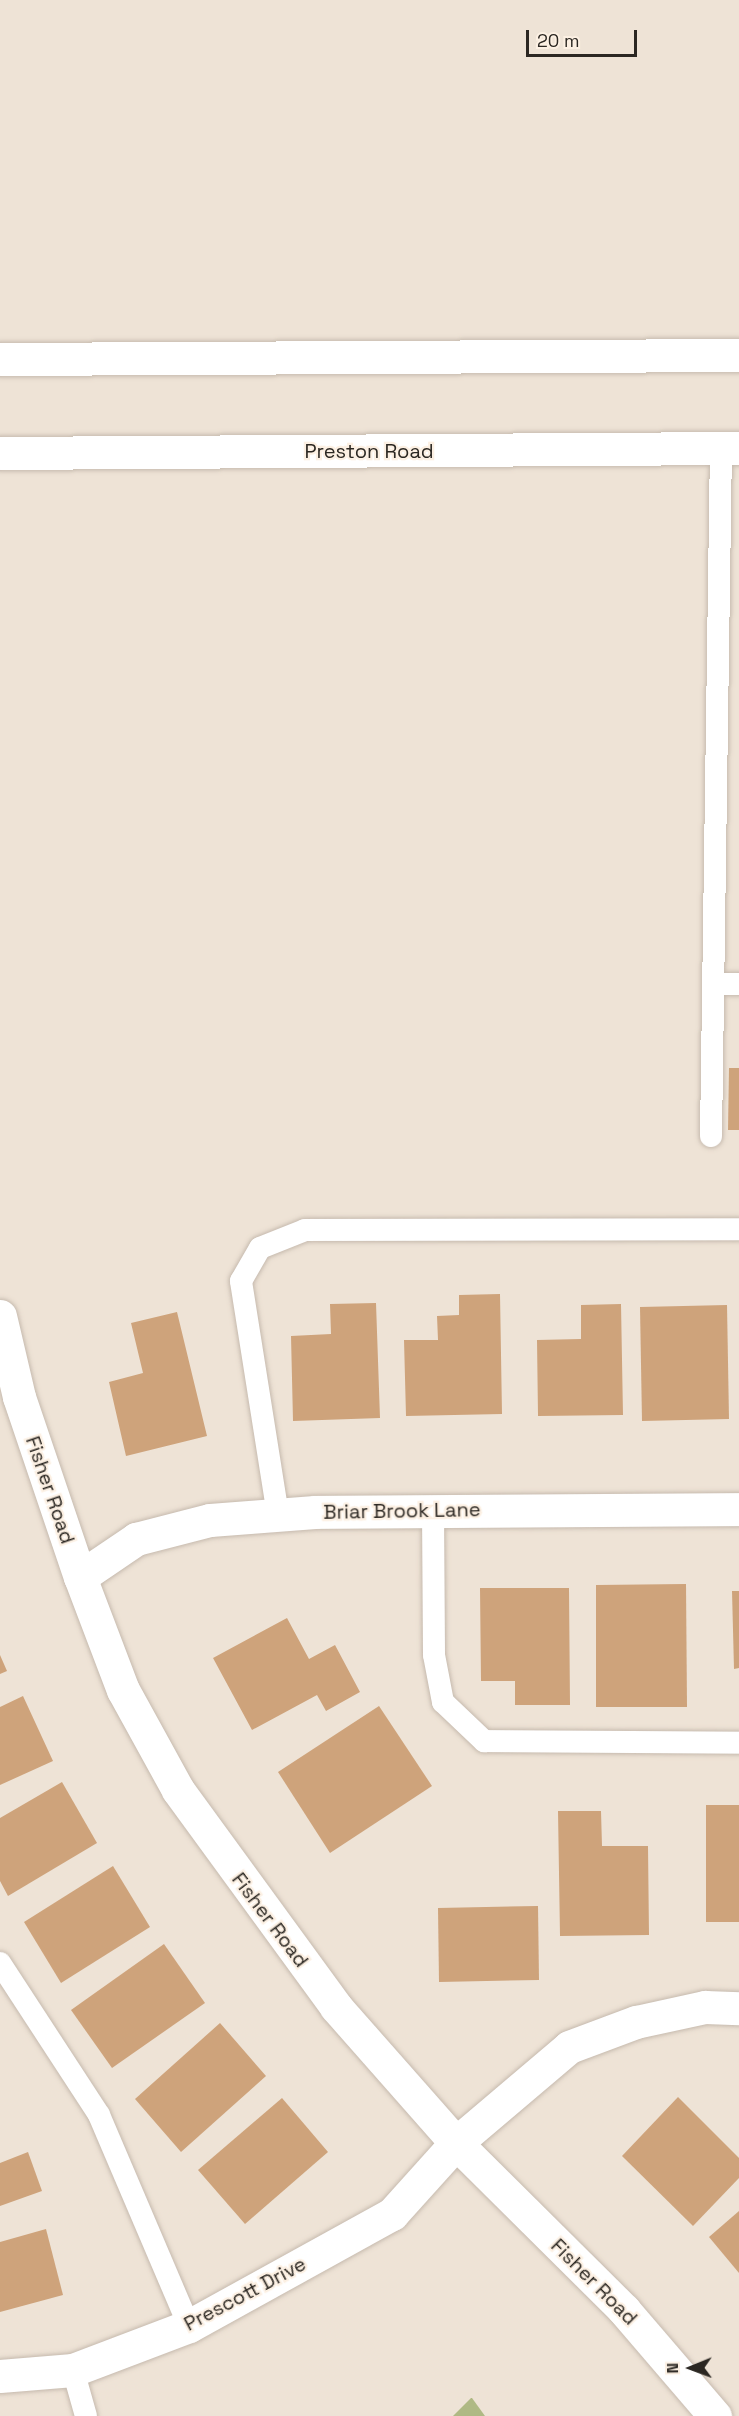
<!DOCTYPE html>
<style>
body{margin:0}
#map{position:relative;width:739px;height:2416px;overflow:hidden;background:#eee3d6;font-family:"Space Grotesk",sans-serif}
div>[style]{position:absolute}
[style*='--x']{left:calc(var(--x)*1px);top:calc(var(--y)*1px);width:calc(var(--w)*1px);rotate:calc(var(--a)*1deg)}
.green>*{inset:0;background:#afb984}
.building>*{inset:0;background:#cea37b}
.roads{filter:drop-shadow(0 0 2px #c6baae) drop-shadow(0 0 2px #c6baae)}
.service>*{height:22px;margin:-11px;padding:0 11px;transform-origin:11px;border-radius:11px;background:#fff}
.minor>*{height:33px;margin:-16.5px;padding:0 16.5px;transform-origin:16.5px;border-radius:16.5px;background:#fff}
.tertiary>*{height:33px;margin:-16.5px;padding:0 16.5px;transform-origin:16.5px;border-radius:16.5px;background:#fff}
.primary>*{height:33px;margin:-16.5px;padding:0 16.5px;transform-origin:16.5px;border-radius:16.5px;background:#fff}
span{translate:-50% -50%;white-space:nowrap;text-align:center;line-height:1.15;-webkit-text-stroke:4.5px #fcf0e3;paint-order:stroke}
.street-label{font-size:20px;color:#2b2722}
.north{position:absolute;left:661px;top:2338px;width:60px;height:60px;-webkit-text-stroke:4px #fcf0e3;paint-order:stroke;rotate:269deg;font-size:16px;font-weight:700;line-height:24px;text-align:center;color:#2b2722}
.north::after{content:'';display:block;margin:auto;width:21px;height:27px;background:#2b2722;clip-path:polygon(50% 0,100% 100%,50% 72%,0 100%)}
.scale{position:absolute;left:526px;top:30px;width:111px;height:27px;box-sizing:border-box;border:3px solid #2b2722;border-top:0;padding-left:8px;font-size:18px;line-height:21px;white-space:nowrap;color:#2b2722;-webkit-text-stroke:4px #fcf0e3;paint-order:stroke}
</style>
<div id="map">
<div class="green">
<i style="clip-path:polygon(472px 2398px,485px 2416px,453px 2416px,471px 2398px)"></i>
</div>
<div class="building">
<i style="clip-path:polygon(729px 1068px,739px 1068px,739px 1130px,728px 1130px)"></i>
<i style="clip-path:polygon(500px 1294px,502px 1414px,406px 1416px,404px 1340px,438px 1340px,437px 1316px,459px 1315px,459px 1295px)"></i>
<i style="clip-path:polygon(376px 1303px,380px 1418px,293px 1421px,291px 1336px,331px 1334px,330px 1304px)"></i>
<i style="clip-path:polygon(621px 1304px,623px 1415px,538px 1416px,537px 1340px,581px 1339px,581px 1305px)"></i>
<i style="clip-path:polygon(727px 1305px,729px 1419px,642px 1421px,640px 1307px)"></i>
<i style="clip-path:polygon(177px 1312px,207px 1436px,126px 1456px,109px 1382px,143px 1373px,131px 1323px)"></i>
<i style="clip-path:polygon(686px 1584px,687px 1707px,596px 1707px,596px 1585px)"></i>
<i style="clip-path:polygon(480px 1588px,569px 1588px,570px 1705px,515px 1705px,515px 1681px,481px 1681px)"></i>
<i style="clip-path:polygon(732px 1591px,739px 1591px,739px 1668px,734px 1669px)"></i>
<i style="clip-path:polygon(287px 1618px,309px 1659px,335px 1645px,360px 1692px,326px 1711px,317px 1695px,252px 1730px,213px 1658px)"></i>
<i style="clip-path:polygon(0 1655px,7px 1671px,0 1674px)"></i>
<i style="clip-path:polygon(23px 1696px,53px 1761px,0 1785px,0 1707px)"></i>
<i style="clip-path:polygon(379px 1706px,432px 1786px,330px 1853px,278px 1772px)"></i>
<i style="clip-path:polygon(62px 1782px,97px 1843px,8px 1896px,0 1881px,0 1818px)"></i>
<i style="clip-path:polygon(706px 1805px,739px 1805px,739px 1922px,706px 1922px)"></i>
<i style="clip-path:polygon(558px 1811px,601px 1811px,602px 1846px,648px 1846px,649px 1935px,560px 1936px)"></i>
<i style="clip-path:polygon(113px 1866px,150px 1927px,61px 1983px,24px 1922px)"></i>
<i style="clip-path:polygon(538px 1906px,539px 1980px,439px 1982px,438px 1908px)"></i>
<i style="clip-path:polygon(164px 1944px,205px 2003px,112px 2068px,71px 2010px)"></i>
<i style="clip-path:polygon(220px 2023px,266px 2076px,181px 2152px,135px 2099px)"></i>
<i style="clip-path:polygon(678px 2097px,739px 2158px,739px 2178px,693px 2226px,622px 2156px)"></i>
<i style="clip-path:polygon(282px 2098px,328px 2152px,245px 2224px,198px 2170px)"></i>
<i style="clip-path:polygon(28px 2152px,42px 2191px,0 2206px,0 2163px)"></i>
<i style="clip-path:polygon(739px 2211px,739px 2273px,709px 2237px)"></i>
<i style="clip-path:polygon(46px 2229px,63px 2295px,0 2312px,0 2242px)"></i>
</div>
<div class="roads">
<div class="service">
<i style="--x:715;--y:984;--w:24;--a:0"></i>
<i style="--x:711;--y:1136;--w:688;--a:-89.17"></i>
<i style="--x:433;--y:1510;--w:145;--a:89.6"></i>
<i style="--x:434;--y:1655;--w:48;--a:79.2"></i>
<i style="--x:443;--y:1702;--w:57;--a:43.6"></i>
<i style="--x:484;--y:1741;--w:255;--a:0.4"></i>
<i style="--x:278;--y:1515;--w:237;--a:-99"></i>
<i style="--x:241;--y:1281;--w:38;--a:-60"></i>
<i style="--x:260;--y:1248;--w:48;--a:-21.8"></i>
<i style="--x:305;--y:1230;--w:434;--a:-0.1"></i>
<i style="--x:0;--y:1963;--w:181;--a:56.9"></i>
<i style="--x:99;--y:2115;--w:229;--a:66.9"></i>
<i style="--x:73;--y:2370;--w:48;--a:74.2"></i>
</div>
<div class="minor">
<i style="--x:80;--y:1577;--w:68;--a:-34.2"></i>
<i style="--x:136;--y:1539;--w:76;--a:-14.4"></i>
<i style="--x:210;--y:1520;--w:105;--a:-4.4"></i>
<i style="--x:315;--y:1512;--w:424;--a:-0.4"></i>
<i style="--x:0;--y:2376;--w:73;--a:-4.7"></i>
<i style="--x:73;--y:2370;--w:124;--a:-20.8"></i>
<i style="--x:189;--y:2326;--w:232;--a:-28.9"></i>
<i style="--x:392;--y:2214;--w:96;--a:-48"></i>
<i style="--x:456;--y:2143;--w:148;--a:-40.3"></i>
<i style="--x:569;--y:2047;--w:72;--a:-20.5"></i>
<i style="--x:636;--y:2022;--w:71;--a:-12.3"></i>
<i style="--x:705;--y:2007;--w:34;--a:2"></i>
</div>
<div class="tertiary">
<i style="--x:0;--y:1316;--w:83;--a:76.8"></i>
<i style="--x:19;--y:1397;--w:190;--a:71.3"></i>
<i style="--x:80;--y:1577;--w:121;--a:69.2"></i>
<i style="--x:123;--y:1690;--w:114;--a:61.2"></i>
<i style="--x:178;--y:1790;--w:268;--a:53.9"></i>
<i style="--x:336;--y:2007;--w:181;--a:48.6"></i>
<i style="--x:456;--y:2143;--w:237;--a:44.8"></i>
<i style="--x:624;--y:2310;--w:140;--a:49.4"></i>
</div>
<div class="primary">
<i style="--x:0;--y:359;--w:739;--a:-0.31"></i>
<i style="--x:0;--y:453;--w:739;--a:-0.39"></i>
</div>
</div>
<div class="street-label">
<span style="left:369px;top:451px">Preston Road</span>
<span style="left:50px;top:1490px;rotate:71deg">Fisher Road</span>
<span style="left:402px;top:1511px;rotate:-1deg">Briar Brook Lane</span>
<span style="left:270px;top:1920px;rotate:53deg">Fisher Road</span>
<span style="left:594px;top:2282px;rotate:45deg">Fisher Road</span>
<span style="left:245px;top:2294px;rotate:-28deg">Prescott Drive</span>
</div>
<div class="north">N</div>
<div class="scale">20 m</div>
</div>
